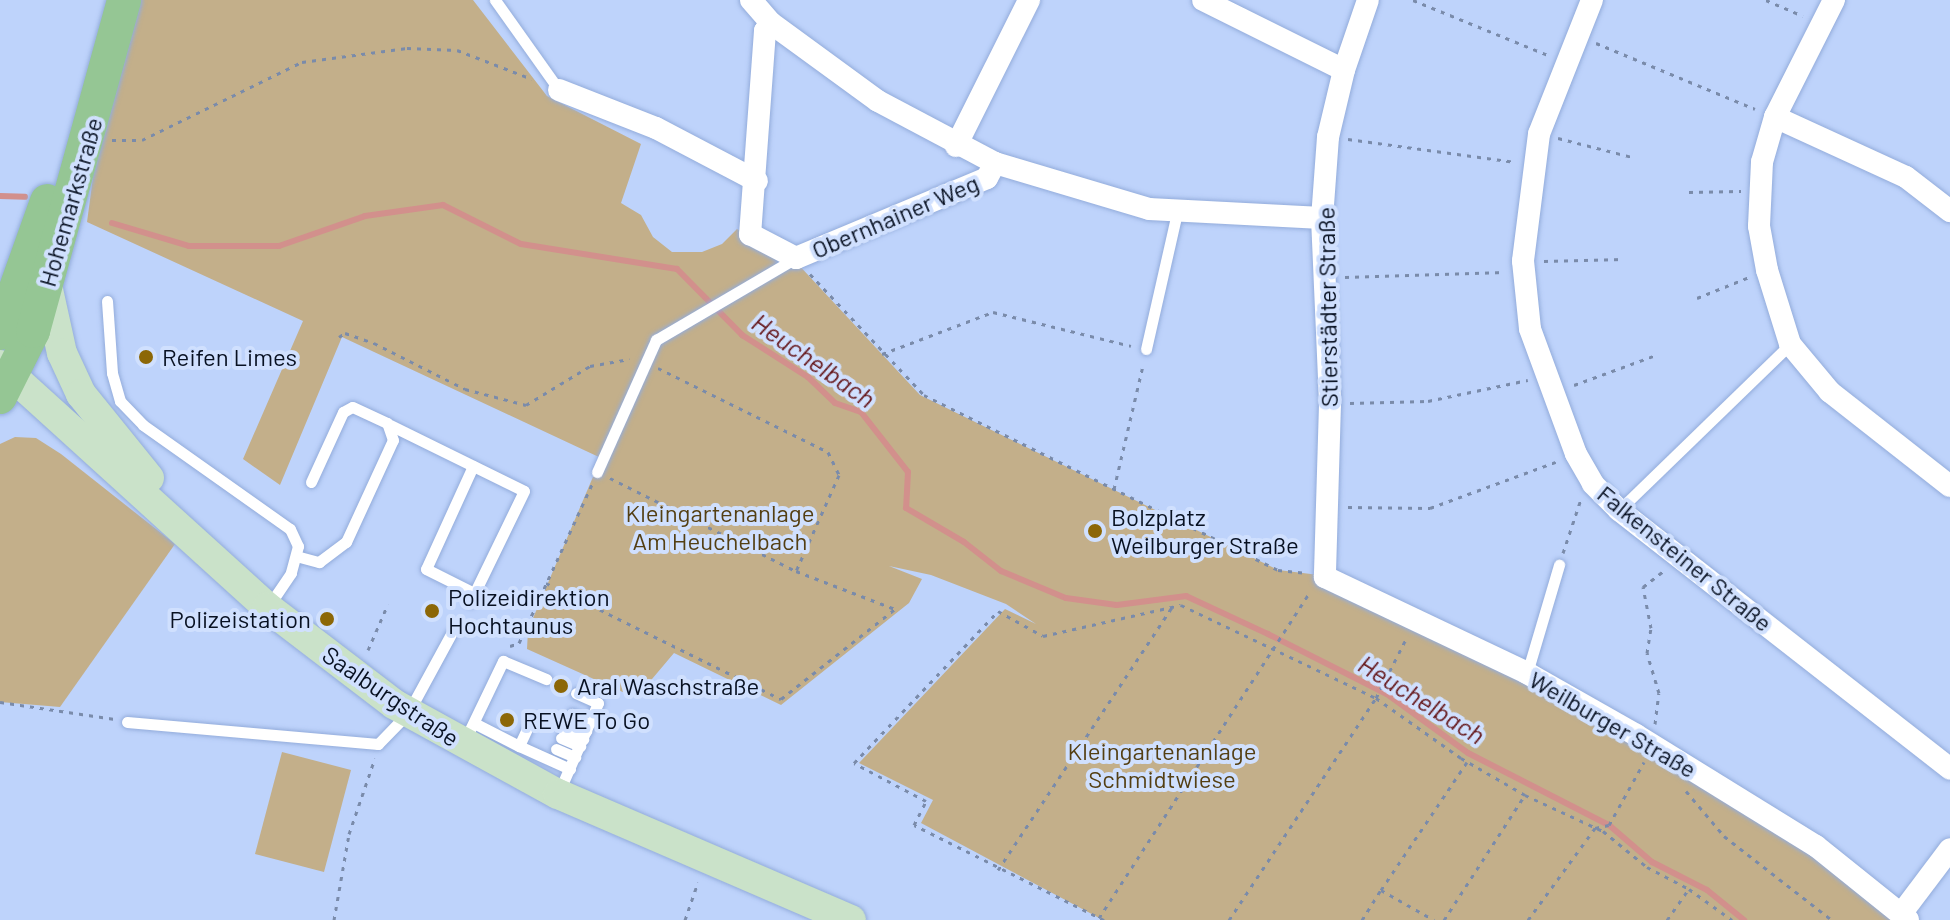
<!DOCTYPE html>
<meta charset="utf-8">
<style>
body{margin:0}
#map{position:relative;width:1950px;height:920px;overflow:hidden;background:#bed3fb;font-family:Barlow,sans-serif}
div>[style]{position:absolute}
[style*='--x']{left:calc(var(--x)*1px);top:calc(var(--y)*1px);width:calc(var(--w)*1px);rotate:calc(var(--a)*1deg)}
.green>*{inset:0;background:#c3af8a}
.stream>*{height:6px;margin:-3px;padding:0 3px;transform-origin:3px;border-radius:3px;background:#d2908c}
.path>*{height:3px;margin-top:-1.5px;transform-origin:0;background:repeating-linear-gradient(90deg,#7a8baa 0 4px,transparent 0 10px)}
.roads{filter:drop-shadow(0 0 2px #93acdb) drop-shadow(0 0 2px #93acdb)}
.lane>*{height:11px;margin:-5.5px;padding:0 5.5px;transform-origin:5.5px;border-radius:5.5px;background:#fff}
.street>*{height:22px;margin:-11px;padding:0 11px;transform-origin:11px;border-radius:11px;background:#fff}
.secondary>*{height:30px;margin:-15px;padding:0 15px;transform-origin:15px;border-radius:15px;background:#cae2c9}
.primary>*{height:34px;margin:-17px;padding:0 17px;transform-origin:17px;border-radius:17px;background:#95c694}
.dots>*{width:22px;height:22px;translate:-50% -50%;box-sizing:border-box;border:4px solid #d0e0fe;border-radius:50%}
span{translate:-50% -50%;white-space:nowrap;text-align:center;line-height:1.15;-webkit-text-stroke:8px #d0e0fe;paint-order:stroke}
.street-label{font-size:24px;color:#081122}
.poi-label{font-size:24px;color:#081122}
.left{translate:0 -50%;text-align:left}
.right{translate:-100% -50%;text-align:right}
.park-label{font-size:24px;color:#543f13}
.water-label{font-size:26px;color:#65171b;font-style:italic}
</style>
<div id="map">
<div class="green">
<i style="clip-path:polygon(135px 0,473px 0,547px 96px,641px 144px,621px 203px,641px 215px,653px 237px,672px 252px,702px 252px,722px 244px,737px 229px,795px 261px,920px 395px,1278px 570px,1319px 575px,1636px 735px,1908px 920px,1103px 920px,921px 823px,933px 800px,859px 763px,1005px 609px,1036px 624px,1006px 604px,931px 575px,889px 566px,922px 579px,909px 603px,781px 705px,674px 653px,636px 698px,527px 649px,528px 630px,601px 458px,342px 337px,280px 485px,243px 459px,303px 321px,87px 222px,97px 147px)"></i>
<i style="clip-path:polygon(15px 437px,36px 438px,61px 454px,175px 544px,60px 707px,0 702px,0 444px)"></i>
<i style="clip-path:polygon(282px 752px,351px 770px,324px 872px,255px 854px)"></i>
</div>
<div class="stream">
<i style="--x:0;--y:196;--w:25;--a:2"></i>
<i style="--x:112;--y:223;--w:80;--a:16.6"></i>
<i style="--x:189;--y:246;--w:90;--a:0"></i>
<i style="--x:279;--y:246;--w:91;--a:-19.2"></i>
<i style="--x:365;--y:216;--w:79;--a:-8"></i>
<i style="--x:443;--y:205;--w:87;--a:26.6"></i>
<i style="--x:521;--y:244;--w:158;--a:9.1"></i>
<i style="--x:677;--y:269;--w:93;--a:45.4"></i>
<i style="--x:742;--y:335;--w:78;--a:32.5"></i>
<i style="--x:808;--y:377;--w:37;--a:44"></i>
<i style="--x:835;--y:403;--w:28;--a:19"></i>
<i style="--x:861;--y:412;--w:76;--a:51.9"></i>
<i style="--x:908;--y:472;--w:36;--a:93"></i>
<i style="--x:906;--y:508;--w:67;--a:30.4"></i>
<i style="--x:964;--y:542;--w:47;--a:38.1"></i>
<i style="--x:1001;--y:571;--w:70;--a:22.6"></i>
<i style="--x:1066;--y:598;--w:51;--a:7.8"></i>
<i style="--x:1117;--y:605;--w:70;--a:-7.4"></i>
<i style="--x:1186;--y:596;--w:90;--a:24.9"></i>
<i style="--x:1268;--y:634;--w:133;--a:26.8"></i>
<i style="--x:1387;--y:694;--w:100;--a:36.1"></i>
<i style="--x:1468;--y:753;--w:158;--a:27.1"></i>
<i style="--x:1609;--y:825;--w:57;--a:40.7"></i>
<i style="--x:1652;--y:862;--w:62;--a:27"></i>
<i style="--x:1707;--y:890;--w:48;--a:39"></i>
</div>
<div class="path">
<i style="--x:1413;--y:0;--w:146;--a:22.2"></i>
<i style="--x:1766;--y:0;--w:40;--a:23.4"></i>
<i style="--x:1596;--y:43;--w:172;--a:22.5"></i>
<i style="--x:1558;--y:138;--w:76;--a:14.4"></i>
<i style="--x:1348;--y:139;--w:169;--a:7.8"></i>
<i style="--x:112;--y:140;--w:30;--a:0"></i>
<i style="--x:142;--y:140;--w:178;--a:-26"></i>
<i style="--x:302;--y:62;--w:106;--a:-7.6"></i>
<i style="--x:407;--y:48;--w:50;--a:2.3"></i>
<i style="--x:457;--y:50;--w:80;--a:21.1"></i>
<i style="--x:1689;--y:192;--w:52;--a:-1.1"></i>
<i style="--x:1544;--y:261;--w:80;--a:-1.4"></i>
<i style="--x:810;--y:274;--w:166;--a:46.7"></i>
<i style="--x:924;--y:395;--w:395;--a:26.3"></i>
<i style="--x:1278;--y:570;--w:27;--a:6"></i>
<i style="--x:1345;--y:277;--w:160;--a:-1.8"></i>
<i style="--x:1697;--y:298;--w:56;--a:-22"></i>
<i style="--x:339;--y:337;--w:7;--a:-34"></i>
<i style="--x:345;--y:333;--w:31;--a:19"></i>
<i style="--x:374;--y:343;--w:102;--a:26.8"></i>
<i style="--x:465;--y:389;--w:63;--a:14.7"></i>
<i style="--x:526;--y:405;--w:75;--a:-31.4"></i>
<i style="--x:590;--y:366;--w:40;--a:-10"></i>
<i style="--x:882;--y:354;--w:119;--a:-20.7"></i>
<i style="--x:993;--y:312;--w:142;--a:13.8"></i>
<i style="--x:658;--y:368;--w:190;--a:26.3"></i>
<i style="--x:828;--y:452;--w:25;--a:64"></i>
<i style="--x:839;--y:475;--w:105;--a:114.1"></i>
<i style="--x:1574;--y:385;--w:87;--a:-20.1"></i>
<i style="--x:1350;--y:403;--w:78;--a:-1.5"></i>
<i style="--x:1428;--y:401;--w:102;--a:-11.9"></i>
<i style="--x:610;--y:478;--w:208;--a:26.6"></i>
<i style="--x:796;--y:571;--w:106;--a:21"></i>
<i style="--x:1114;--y:489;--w:127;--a:-76.8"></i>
<i style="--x:1348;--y:507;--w:82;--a:0.7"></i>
<i style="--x:1430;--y:508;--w:134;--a:-20.1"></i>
<i style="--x:1563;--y:553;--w:57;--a:-71.6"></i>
<i style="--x:546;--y:583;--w:262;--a:26.3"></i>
<i style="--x:781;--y:699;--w:145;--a:-38.3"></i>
<i style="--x:510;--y:646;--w:9;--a:-18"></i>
<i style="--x:519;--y:643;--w:175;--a:-65.3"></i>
<i style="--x:368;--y:650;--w:50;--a:-66.5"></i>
<i style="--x:0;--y:702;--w:116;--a:8.4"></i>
<i style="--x:1655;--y:724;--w:31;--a:-83"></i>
<i style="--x:1659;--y:693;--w:42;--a:-106.7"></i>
<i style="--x:1647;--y:653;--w:25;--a:-81"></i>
<i style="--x:1651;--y:628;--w:42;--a:-101"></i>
<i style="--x:1643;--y:587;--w:28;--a:-38"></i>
<i style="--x:1686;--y:791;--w:59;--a:49.8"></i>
<i style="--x:1724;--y:836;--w:137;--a:37.9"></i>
<i style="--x:998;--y:870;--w:315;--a:-56.5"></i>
<i style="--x:1381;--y:890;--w:154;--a:-56.1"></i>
<i style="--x:1099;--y:918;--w:388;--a:-57.1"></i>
<i style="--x:334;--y:920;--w:87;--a:-80.1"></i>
<i style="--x:349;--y:834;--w:80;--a:-71.1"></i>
<i style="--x:685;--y:920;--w:40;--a:-71.1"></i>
<i style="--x:1104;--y:920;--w:212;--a:-153.4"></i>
<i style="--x:914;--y:825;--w:27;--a:-63"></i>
<i style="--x:926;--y:801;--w:81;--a:-152.2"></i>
<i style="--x:854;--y:763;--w:209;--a:-46.5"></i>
<i style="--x:998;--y:611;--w:51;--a:29.1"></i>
<i style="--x:1043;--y:636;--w:141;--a:-12.7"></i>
<i style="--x:1181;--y:605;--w:216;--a:25.5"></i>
<i style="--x:1376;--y:698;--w:104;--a:35.2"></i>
<i style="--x:1461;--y:758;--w:74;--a:30"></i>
<i style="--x:1229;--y:920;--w:266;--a:-56.5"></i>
<i style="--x:1376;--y:698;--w:66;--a:-63"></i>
<i style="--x:1362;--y:920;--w:36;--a:-58"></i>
<i style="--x:1381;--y:890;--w:61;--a:29.5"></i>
<i style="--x:1444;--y:920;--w:149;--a:-57.1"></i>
<i style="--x:1525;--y:795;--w:86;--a:24.8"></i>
<i style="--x:1603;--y:831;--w:57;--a:39.3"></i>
<i style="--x:1647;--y:867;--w:47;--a:27.6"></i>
<i style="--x:1528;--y:920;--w:114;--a:-53.9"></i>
<i style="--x:1595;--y:828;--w:14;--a:-12"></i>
<i style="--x:1609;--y:825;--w:72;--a:-60.9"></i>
<i style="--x:1667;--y:920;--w:38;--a:-55"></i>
<i style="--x:1689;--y:889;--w:53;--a:35.8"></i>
</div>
<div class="roads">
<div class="lane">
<i style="--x:495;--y:0;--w:110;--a:54.6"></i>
<i style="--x:107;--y:301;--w:72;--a:86"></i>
<i style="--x:112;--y:373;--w:29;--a:74"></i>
<i style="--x:120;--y:401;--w:33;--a:46"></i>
<i style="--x:143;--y:425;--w:180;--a:35.3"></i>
<i style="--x:290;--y:529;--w:19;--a:65"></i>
<i style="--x:298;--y:546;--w:28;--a:105"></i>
<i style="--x:291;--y:573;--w:41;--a:124.1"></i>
<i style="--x:1146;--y:349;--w:140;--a:-77.2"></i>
<i style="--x:390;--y:425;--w:149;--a:26.2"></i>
<i style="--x:524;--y:491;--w:123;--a:115.9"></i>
<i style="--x:473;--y:466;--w:113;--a:114.5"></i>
<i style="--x:426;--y:569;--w:54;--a:26.6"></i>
<i style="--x:597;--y:472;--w:145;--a:-65.9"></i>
<i style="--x:656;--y:340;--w:162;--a:-30.4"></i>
<i style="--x:1619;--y:510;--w:238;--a:-44.1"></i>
<i style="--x:296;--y:556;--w:24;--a:15"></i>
<i style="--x:319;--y:562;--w:34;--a:-37"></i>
<i style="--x:346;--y:542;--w:112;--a:-65.3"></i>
<i style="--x:393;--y:440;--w:18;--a:-109"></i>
<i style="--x:387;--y:423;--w:38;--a:-155"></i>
<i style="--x:352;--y:407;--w:10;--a:151"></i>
<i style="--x:343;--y:412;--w:77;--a:114.6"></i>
<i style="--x:1527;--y:673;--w:113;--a:-73.5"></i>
<i style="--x:572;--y:714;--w:20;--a:24"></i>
<i style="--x:127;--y:722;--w:252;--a:5"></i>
<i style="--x:378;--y:744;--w:43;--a:-45.9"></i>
<i style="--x:408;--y:713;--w:90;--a:-61.4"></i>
<i style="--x:474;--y:723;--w:51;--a:27.1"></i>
<i style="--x:519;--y:746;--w:19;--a:-65"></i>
<i style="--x:568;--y:723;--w:20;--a:24"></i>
<i style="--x:564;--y:731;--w:21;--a:23"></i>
<i style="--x:561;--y:738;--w:21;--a:23"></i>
<i style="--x:465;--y:740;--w:88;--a:-64.3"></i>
<i style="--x:503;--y:661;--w:47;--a:22.7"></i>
<i style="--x:519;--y:746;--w:56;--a:24.3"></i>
<i style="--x:556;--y:749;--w:21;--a:23"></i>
<i style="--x:558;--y:794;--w:99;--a:-66.3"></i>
<i style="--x:598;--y:703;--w:24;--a:-156"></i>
</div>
<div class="street">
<i style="--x:751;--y:0;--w:30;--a:49"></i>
<i style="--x:771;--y:23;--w:132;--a:36.1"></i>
<i style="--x:878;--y:101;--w:132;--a:27.9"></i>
<i style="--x:995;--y:163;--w:161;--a:16.6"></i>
<i style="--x:1149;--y:209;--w:173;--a:3"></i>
<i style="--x:1203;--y:0;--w:157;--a:26.4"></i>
<i style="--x:1368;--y:0;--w:74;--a:108.9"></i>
<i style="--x:1344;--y:70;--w:69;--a:103.4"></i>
<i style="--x:1328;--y:137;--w:81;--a:94.2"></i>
<i style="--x:1322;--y:218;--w:186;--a:87.5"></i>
<i style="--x:1330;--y:404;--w:173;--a:91.7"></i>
<i style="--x:1325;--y:577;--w:224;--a:25.4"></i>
<i style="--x:1527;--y:673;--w:125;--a:29.6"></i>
<i style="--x:1636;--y:735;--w:211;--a:31.7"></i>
<i style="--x:1816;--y:846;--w:118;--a:38.8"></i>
<i style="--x:1592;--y:0;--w:144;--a:111.6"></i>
<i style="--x:1539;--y:134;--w:128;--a:97.2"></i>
<i style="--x:1523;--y:261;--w:68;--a:84.1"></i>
<i style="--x:1530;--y:329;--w:133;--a:69.8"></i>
<i style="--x:1576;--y:454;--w:34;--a:60"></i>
<i style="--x:1593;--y:484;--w:37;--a:45"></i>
<i style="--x:1619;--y:510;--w:420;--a:38"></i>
<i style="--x:1834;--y:0;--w:131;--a:116.8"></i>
<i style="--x:1775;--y:117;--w:47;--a:106.1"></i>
<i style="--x:1762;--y:162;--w:64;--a:92.7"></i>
<i style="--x:1759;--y:226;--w:45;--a:79.7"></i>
<i style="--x:1767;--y:270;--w:77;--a:72.7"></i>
<i style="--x:1790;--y:344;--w:62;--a:50.2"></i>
<i style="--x:1830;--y:392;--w:152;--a:38.1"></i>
<i style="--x:771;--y:23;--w:10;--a:127"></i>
<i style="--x:765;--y:31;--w:204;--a:94.2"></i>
<i style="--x:750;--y:234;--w:52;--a:27.6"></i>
<i style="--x:796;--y:258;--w:207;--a:-22.7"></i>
<i style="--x:987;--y:178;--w:17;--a:-62"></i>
<i style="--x:559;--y:90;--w:104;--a:21.4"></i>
<i style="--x:656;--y:128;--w:114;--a:27.7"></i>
<i style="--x:1775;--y:117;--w:144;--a:24.6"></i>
<i style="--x:1906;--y:177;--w:56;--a:37.7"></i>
<i style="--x:956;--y:146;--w:163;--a:-63.4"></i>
<i style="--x:1901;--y:914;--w:81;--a:-53"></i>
</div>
<div class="secondary">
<i style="--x:47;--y:285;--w:70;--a:77.6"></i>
<i style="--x:62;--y:353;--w:45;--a:65.1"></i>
<i style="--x:81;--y:394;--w:108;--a:51"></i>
<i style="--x:0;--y:365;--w:360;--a:42.2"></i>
<i style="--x:267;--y:607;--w:160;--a:37.4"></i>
<i style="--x:394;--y:704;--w:187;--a:28.8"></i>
<i style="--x:558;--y:794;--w:319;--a:23.3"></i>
</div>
<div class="primary">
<i style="--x:0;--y:333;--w:140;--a:-70.4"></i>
<i style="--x:0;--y:397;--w:74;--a:-63.4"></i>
<i style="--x:33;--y:331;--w:343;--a:-74.6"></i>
</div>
</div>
<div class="dots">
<i style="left:146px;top:357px;background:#8c6707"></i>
<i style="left:1095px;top:531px;background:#8c6707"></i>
<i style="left:432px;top:611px;background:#8c6707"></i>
<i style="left:327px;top:619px;background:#8c6707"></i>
<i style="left:561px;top:686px;background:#8c6707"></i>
<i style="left:507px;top:720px;background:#8c6707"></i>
</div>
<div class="street-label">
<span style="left:70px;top:202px;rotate:-74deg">Hohemarkstraße</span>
<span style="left:895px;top:216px;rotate:-23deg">Obernhainer Weg</span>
<span style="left:1327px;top:307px;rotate:-91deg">Stierstädter Straße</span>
<span style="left:1685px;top:558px;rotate:39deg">Falkensteiner Straße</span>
<span style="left:391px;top:696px;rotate:34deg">Saalburgstraße</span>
<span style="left:1613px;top:724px;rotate:30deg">Weilburger Straße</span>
</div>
<div class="poi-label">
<span class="left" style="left:162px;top:357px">Reifen Limes</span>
<span class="left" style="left:1111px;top:531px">Bolzplatz<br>Weilburger Straße</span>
<span class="left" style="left:448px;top:611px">Polizeidirektion<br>Hochtaunus</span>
<span class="right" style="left:311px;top:619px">Polizeistation</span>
<span class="left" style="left:577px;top:686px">Aral Waschstraße</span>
<span class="left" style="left:523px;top:720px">REWE To Go</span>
</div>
<div class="park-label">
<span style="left:720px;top:527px">Kleingartenanlage<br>Am Heuchelbach</span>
<span style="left:1162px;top:765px">Kleingartenanlage<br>Schmidtwiese</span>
</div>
<div class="water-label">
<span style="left:814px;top:360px;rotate:35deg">Heuchelbach</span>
<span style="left:1422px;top:699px;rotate:32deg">Heuchelbach</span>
</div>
</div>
